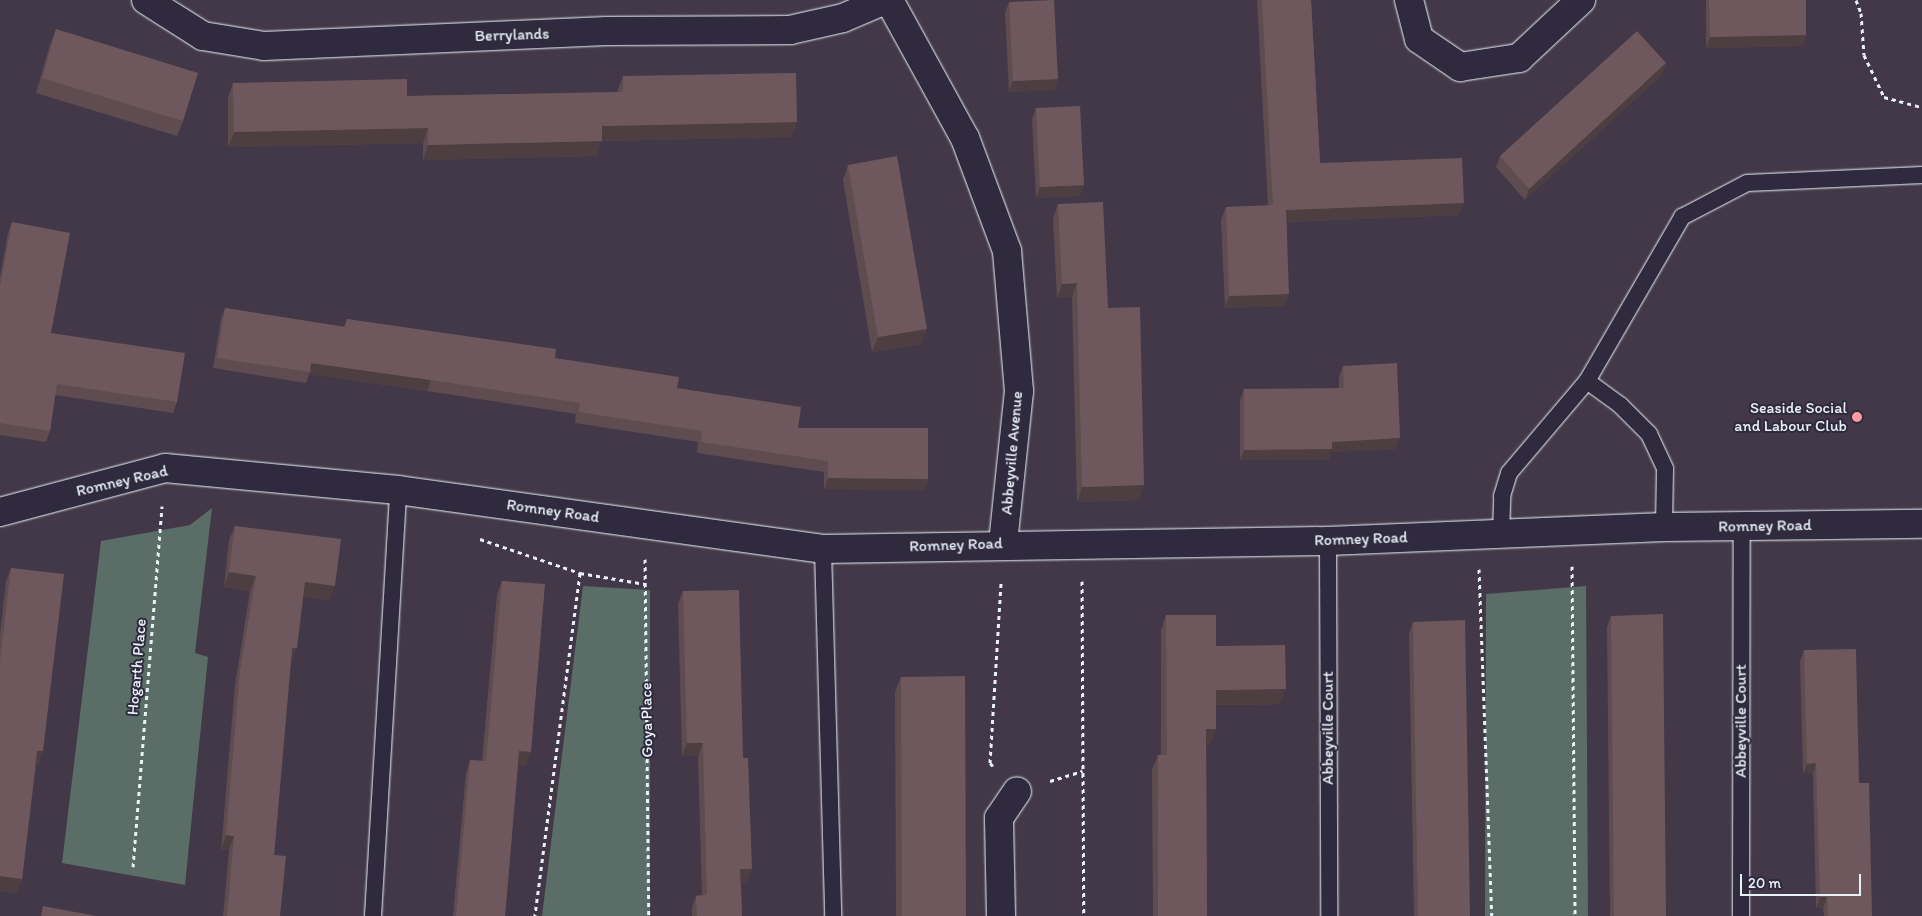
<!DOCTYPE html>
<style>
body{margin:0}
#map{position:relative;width:1922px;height:916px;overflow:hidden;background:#423847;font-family:Itim,sans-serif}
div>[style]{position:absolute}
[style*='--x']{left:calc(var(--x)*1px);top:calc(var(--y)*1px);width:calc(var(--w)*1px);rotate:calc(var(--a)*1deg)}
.green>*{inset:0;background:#5a6e67}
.path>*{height:3px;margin-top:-1.5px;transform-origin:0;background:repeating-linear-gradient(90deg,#e8f1f8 0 4px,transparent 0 8px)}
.roads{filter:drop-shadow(0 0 1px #e8f1f8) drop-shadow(0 0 1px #e8f1f8)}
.lane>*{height:16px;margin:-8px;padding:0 8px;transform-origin:8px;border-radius:8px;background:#2f2a3d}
.street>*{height:28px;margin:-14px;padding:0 14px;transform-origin:14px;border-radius:14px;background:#2f2a3d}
.wall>*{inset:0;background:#5f4c51}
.shaded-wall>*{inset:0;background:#4d3e42}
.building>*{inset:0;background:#6e585e}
.dots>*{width:14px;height:14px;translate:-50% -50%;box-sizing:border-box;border:2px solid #2f2a3d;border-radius:50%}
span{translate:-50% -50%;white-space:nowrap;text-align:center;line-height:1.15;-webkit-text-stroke:4px #2f2a3d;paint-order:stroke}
.street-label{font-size:16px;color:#e8f1f8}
.poi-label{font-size:16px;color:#e8f1f8}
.right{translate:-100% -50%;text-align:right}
.scale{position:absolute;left:1740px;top:874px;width:121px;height:22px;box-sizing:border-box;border:2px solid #e8f1f8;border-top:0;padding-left:6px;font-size:15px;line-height:18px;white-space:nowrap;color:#e8f1f8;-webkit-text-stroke:4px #2f2a3d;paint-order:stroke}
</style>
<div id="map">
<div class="green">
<i style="clip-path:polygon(212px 508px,195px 653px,208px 657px,185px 885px,62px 863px,101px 541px,190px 525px)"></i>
<i style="clip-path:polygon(583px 586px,650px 590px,650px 916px,542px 916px)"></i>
<i style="clip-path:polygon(1586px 586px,1588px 916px,1485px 916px,1486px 594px)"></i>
</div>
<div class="path">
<i style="--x:1856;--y:0;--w:14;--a:69"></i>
<i style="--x:1861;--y:13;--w:42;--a:85.9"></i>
<i style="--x:1864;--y:55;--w:47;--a:64.5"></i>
<i style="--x:1884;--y:97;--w:39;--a:15"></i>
<i style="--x:480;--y:539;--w:106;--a:18.8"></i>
<i style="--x:580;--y:573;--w:346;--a:97.5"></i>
<i style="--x:645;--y:559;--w:357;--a:89.4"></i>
<i style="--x:1572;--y:566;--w:350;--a:89.5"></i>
<i style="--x:1479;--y:569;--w:347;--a:87.9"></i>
<i style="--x:580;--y:573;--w:66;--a:9.6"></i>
<i style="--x:1082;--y:581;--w:335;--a:89.7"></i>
<i style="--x:993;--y:766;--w:4;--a:-135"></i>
<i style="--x:990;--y:763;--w:181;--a:-86.5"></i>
<i style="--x:1050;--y:781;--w:34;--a:-17"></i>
<i style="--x:133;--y:867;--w:362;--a:-85.4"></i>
</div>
<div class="roads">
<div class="lane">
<i style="--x:1587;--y:381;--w:41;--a:36"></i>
<i style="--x:1620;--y:405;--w:41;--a:45"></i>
<i style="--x:1649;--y:434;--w:38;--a:65"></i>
<i style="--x:1665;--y:469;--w:58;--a:91"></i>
<i style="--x:1501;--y:533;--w:37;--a:-88"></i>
<i style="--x:1502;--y:496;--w:24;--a:-73"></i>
<i style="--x:1509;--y:473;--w:121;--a:-49.7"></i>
<i style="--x:1587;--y:381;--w:190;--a:-59.9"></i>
<i style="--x:1682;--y:217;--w:73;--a:-27.6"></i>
<i style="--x:1747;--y:183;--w:175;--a:-2.6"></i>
<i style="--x:1328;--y:541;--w:375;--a:89.8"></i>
<i style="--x:823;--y:549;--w:367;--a:88.4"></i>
<i style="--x:373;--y:916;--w:427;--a:-86.6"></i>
<i style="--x:1741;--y:916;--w:390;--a:-89.9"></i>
</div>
<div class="street">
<i style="--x:146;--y:0;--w:67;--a:32.3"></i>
<i style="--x:203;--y:36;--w:62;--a:9.3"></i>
<i style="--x:264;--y:46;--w:343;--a:-2.5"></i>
<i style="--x:607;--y:31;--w:183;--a:-0.3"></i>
<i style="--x:790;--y:30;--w:54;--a:-12.8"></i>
<i style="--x:843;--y:18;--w:46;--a:-23.2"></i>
<i style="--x:889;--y:0;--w:158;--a:61.2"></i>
<i style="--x:965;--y:138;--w:121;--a:69.6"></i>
<i style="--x:1007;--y:251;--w:141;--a:85.1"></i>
<i style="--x:1019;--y:391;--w:154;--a:96"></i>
<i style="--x:1409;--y:0;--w:40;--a:75.6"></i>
<i style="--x:1419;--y:39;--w:50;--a:34.3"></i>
<i style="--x:1460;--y:67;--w:60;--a:-8.7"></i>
<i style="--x:1519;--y:58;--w:85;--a:-43.1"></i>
<i style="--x:0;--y:512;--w:171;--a:-14.9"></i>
<i style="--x:165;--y:468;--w:234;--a:5.4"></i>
<i style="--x:398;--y:490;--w:429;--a:7.9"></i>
<i style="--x:823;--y:549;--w:505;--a:-0.91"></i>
<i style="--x:1328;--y:541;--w:336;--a:-2.4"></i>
<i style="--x:1664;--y:527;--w:258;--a:-0.7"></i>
<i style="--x:1001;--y:916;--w:98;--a:-91.2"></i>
<i style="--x:999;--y:818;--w:32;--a:-56"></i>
</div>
</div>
<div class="wall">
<i style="clip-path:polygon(1257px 0,1311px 0,1320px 163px,1459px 215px,1287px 222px,1285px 306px,1225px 308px,1221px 220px,1226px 207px,1268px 206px)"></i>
<i style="clip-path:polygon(1706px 0,1806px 0,1806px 35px,1802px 46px,1706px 48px)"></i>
<i style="clip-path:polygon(1009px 2px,1058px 79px,1054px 90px,1009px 92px,1005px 13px)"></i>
<i style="clip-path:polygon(56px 29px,183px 121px,177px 136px,36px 93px,50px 45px)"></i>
<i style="clip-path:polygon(1663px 74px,1525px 200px,1496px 167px,1500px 156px)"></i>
<i style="clip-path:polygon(623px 76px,797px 122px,791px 137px,602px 141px,596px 156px,423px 160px,423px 143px,228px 147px,228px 98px,233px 83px,407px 96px,617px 92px)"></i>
<i style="clip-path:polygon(1036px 108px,1084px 185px,1080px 196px,1036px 198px,1032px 119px)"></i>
<i style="clip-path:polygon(848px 165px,922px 344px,872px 352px,843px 180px)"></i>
<i style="clip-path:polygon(1058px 204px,1108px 308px,1144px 485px,1139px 500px,1077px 502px,1072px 297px,1057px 298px,1053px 219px)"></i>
<i style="clip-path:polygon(12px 222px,51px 333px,177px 402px,173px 413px,55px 395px,50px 431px,46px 442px,0 435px,0 277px,8px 233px)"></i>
<i style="clip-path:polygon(225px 308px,344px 327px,347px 319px,555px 358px,677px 388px,798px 428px,928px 479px,924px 490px,824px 489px,824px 472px,697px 453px,698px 442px,575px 423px,576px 414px,427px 391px,309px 374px,306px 383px,213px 368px,221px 319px)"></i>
<i style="clip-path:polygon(1343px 366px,1396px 449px,1331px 452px,1328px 460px,1240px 460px,1240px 400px,1244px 389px,1339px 389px,1339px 377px)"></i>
<i style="clip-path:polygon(235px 526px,330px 600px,303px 597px,291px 663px,274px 855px,280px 916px,223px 916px,229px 850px,221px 850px,235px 685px,250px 591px,224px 587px,229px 540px)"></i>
<i style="clip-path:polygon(11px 568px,43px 751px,38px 765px,36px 765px,22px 879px,17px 893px,0 891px,0 634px,6px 581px)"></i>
<i style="clip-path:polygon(502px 581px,526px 766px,518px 765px,505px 916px,453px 916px,466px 773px,470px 760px,482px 761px,497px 594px)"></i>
<i style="clip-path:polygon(683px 591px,747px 882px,741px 882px,742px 916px,692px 916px,692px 908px,696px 896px,702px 895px,698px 756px,682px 756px,678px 604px)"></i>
<i style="clip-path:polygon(1166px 615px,1216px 646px,1280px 704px,1216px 705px,1216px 729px,1210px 744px,1206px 744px,1207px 916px,1153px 916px,1152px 770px,1158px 755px,1161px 755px,1161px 630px)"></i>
<i style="clip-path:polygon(1611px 616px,1666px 916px,1610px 916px,1607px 627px)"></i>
<i style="clip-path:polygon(1413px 622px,1470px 916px,1414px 916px,1409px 633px)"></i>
<i style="clip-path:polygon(1804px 650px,1859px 783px,1872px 916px,1824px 916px,1823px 908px,1816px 908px,1813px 774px,1803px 774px,1800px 661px)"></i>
<i style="clip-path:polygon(901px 677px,966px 916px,896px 916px,895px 692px)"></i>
</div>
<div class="shaded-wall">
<i style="clip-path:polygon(1806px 35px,1802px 46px,1706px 48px,1710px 37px)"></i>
<i style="clip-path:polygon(1666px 63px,1663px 74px,1525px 200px,1529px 189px)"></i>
<i style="clip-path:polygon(1058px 79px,1054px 90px,1009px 92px,1013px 81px)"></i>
<i style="clip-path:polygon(797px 122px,791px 137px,596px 141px,602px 126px)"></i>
<i style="clip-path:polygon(428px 128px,423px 143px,228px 147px,234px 132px)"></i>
<i style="clip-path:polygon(602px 141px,596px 156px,423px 160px,428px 145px)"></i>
<i style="clip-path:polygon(1084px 185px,1080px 196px,1036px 198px,1040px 187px)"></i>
<i style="clip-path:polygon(1464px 203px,1459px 215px,1282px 222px,1286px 210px)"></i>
<i style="clip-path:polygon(1077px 283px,1072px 297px,1057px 298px,1062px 284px)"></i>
<i style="clip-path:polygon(1289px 294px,1285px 306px,1225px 308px,1229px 296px)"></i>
<i style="clip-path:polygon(927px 329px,922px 344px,872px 352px,878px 337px)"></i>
<i style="clip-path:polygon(311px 363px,431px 380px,427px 391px,309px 374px)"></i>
<i style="clip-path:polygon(1400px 438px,1396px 449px,1331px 452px,1328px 460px,1240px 460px,1244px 450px,1332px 442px)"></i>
<i style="clip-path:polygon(828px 478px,928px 479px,924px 490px,824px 489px)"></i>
<i style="clip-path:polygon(1144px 485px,1139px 500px,1077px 502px,1082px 487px)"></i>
<i style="clip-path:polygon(229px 572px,256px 576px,250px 591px,224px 587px)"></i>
<i style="clip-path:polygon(305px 582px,335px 586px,330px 600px,299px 597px)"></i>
<i style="clip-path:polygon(292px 648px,297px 648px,291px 663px)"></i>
<i style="clip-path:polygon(1286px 689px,1280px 704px,1211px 705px,1216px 690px)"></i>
<i style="clip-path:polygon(1206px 729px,1216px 729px,1210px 744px,1201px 744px)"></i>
<i style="clip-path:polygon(687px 743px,703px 743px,698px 756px,682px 756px)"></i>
<i style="clip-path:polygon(37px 751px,43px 751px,38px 765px,32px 764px)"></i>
<i style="clip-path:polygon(519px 751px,531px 752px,526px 766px,514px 765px)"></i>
<i style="clip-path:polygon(1816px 763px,1813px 774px,1803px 774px,1807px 764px)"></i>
<i style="clip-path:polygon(226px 835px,234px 836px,229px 850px,221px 850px)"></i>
<i style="clip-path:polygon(740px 869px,752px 869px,747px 882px,736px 882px)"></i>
<i style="clip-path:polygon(0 876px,22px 879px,17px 893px,0 891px)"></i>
<i style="clip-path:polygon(1820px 897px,1827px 897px,1823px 908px,1816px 908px)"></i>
</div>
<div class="building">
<i style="clip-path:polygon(1054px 0,1058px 79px,1013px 81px,1009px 2px)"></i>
<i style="clip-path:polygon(1262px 0,1311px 0,1320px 163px,1462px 158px,1464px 203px,1286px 210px,1289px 294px,1229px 296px,1226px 207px,1273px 205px)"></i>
<i style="clip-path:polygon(1709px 0,1806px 0,1806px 35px,1710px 37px)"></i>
<i style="clip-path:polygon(56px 29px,198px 73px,183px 121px,42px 78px)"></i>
<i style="clip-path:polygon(1637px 31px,1666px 63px,1529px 189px,1500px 156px)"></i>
<i style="clip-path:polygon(796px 73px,797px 122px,602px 126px,602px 141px,428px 145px,428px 128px,234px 132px,233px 83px,407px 79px,407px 96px,623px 92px,623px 76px)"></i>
<i style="clip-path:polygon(1080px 106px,1084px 185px,1040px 187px,1036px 108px)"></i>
<i style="clip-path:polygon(897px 156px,927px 329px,878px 337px,848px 165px)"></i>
<i style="clip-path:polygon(1103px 202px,1108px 308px,1140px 307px,1144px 485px,1082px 487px,1077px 283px,1062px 284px,1058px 204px)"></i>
<i style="clip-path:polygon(12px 222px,70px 233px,51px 333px,185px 353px,177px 402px,57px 384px,50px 431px,0 423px,0 286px)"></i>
<i style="clip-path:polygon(225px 308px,345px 327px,347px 319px,556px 349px,555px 358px,679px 377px,677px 388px,801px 407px,798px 428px,928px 428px,928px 479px,828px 478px,828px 461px,701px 442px,702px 431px,579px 412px,580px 403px,431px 380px,311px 363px,310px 372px,217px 358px)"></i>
<i style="clip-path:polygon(1397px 363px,1400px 438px,1332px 442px,1332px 449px,1244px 450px,1244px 389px,1344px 388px,1343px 366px)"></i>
<i style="clip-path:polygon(235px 526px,341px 539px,335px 586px,305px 582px,297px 648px,292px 648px,274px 855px,286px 856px,280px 916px,227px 916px,234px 836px,226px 835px,240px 671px,256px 576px,229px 572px)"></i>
<i style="clip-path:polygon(11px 568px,64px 574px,43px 751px,37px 751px,22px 879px,0 876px,0 662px)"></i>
<i style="clip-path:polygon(502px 581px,545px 584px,531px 752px,519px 751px,505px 916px,456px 916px,470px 760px,486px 761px)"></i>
<i style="clip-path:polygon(739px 590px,743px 758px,748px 758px,752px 869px,740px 869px,742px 916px,697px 916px,696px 896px,707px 895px,703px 743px,687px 743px,683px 591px)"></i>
<i style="clip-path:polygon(1663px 614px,1666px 916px,1614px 916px,1611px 616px)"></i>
<i style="clip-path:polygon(1166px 615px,1216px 615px,1216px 646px,1285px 645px,1286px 689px,1216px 690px,1216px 729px,1206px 729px,1207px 916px,1158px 916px,1158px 755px,1167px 755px)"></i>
<i style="clip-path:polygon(1465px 620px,1470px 916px,1418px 916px,1413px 622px)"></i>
<i style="clip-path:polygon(1856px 649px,1859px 783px,1869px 783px,1872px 916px,1828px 916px,1827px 897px,1820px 897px,1816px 763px,1807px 764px,1804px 650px)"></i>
<i style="clip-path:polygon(965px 676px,966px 916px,902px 916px,901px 677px)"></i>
<i style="clip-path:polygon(43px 906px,96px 916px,41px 916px)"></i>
</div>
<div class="dots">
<i style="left:1857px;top:417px;background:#ff9aa2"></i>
</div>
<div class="street-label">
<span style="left:512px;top:35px;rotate:-2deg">Berrylands</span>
<span style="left:1012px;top:453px;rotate:-85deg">Abbeyville Avenue</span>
<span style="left:122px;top:481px;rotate:-13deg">Romney Road</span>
<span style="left:553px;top:511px;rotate:8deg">Romney Road</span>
<span style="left:1765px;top:526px;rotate:-1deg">Romney Road</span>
<span style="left:1361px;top:539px;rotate:-2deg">Romney Road</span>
<span style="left:956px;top:545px;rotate:-2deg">Romney Road</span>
<span style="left:137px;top:667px;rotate:-85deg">Hogarth Place</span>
<span style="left:647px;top:720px;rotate:-91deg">Goya Place</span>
<span style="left:1741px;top:721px;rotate:-90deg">Abbeyville Court</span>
<span style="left:1328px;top:728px;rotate:-90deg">Abbeyville Court</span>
</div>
<div class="poi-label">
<span class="right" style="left:1847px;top:417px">Seaside Social<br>and Labour Club</span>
</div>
<div class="scale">20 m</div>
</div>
